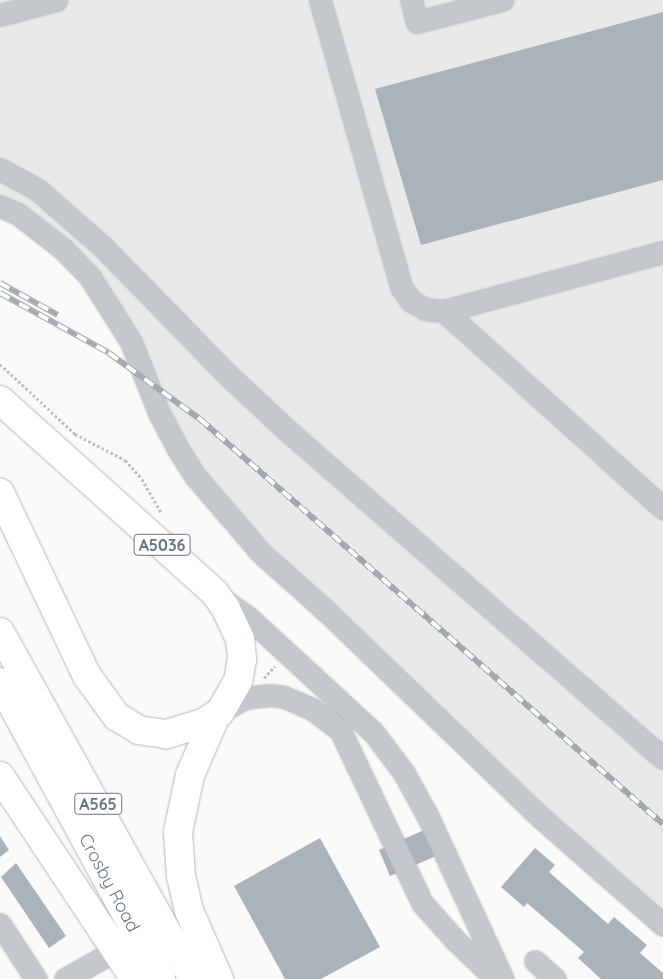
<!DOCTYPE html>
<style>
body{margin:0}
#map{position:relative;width:663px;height:979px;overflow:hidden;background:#fafaf8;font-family:Quicksand,sans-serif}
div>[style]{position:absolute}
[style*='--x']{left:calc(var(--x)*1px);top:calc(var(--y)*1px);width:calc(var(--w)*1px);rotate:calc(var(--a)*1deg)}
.built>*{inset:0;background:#e8e9e9}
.building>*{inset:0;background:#aab3b9}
.path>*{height:3px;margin-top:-1.5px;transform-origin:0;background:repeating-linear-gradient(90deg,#bbbfc2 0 2.5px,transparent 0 5px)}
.roads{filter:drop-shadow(0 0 1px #b4b9bd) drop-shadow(0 0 1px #b4b9bd)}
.minor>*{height:21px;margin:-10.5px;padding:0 10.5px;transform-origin:10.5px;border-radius:10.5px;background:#c3c8cc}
.highway>*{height:28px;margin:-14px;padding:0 14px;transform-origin:14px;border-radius:14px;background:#fff}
.rail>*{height:5.5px;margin-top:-2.75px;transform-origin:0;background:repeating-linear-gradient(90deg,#fff 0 11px,#a2aab0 0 22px);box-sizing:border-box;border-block:1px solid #a2aab0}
span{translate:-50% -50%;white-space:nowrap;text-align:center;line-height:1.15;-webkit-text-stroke:5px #fff;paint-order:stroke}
.shield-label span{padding:1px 4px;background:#fff;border:1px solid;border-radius:4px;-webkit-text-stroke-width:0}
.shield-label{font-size:16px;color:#657683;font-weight:700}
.street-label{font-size:18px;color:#657683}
</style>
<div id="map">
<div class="built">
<i style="clip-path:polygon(0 0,663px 0,663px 925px,223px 510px,90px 277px,0 206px)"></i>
</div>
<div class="building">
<i style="clip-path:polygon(663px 12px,663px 180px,421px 245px,375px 89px)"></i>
<i style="clip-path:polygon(440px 823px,452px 849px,390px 876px,379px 850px)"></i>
<i style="clip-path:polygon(0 836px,9px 850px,0 857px)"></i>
<i style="clip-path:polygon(320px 838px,380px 947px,321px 979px,285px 979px,234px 886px)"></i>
<i style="clip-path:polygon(535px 848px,555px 865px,549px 872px,608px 924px,614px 917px,647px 945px,640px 953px,663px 973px,663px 979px,601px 979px,578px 958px,584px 952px,527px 903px,524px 907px,501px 887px)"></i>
<i style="clip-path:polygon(16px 863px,66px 936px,49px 948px,1px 877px)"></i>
</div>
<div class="path">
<i style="--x:0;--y:364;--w:103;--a:43"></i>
<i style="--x:75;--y:434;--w:56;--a:27.5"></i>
<i style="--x:125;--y:460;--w:25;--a:48"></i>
<i style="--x:142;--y:479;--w:40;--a:60.3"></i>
<i style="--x:264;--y:678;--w:16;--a:-47"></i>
</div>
<div class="roads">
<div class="minor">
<i style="--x:320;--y:0;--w:298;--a:74.2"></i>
<i style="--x:401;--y:287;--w:17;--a:54"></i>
<i style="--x:411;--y:301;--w:16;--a:30"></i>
<i style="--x:425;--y:309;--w:19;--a:6"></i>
<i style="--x:444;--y:311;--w:295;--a:42"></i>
<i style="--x:411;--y:0;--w:23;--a:75"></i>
<i style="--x:417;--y:22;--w:88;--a:-14.5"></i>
<i style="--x:0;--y:15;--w:58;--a:-15"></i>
<i style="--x:0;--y:169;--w:43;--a:28.9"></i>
<i style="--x:38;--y:190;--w:86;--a:41.2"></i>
<i style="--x:103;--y:247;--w:179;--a:45.7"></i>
<i style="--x:228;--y:375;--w:83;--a:43.1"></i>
<i style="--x:289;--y:432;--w:496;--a:41.1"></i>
<i style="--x:0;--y:206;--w:20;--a:24"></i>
<i style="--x:18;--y:214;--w:57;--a:37.9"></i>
<i style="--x:63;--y:249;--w:39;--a:46"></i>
<i style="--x:90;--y:277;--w:77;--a:57.8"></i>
<i style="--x:131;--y:342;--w:76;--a:68.5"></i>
<i style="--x:159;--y:413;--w:41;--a:62.2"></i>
<i style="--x:178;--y:449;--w:32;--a:58"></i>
<i style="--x:195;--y:476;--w:101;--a:49.4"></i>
<i style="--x:261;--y:553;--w:87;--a:41.7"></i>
<i style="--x:326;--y:611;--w:296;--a:43.9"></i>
<i style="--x:539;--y:816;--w:165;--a:41.3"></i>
<i style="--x:444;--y:311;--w:227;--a:-15.1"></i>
<i style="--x:220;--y:597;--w:36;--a:36"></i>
<i style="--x:249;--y:618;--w:168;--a:42.6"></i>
<i style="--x:373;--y:732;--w:51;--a:52.9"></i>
<i style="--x:404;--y:773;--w:50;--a:61.4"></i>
<i style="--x:428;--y:817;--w:179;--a:65.2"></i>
<i style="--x:220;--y:712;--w:29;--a:-29"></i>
<i style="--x:245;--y:698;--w:25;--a:-7"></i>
<i style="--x:270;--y:695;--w:14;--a:8"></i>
<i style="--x:284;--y:697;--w:30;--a:23"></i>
<i style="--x:312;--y:709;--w:35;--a:37"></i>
<i style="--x:340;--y:730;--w:191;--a:64.6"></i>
<i style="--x:422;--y:903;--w:51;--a:48.2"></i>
<i style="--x:456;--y:941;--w:55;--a:43.5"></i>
<i style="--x:0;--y:924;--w:66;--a:56.8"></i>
<i style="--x:535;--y:961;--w:27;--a:42"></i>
<i style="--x:65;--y:979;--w:59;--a:-29.6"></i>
</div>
<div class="highway">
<i style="--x:0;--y:400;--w:288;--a:41.9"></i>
<i style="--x:214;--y:592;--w:19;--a:54"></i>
<i style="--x:225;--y:607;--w:35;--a:65"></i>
<i style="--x:240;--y:639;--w:20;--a:84"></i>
<i style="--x:242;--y:659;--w:22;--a:100"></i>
<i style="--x:238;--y:681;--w:36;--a:120"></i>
<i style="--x:220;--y:712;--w:20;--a:147"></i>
<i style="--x:203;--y:723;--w:39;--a:163"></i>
<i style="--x:166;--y:734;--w:27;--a:-172"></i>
<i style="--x:139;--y:730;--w:26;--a:-149"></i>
<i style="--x:117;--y:717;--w:51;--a:-126.2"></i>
<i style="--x:87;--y:676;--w:203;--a:-115.4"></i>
<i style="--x:0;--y:632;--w:397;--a:60.9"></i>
<i style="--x:0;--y:682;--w:338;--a:61.5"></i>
<i style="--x:216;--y:715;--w:65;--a:113.4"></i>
<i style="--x:190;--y:775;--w:58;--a:101.9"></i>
<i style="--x:178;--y:832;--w:44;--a:86.1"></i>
<i style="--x:181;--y:876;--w:36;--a:77"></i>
<i style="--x:189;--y:911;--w:74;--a:66.2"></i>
<i style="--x:0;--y:776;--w:244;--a:56.4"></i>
</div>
</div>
<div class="rail">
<i style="--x:0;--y:283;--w:66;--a:28.9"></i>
<i style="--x:0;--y:293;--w:124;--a:28.8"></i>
<i style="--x:109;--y:353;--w:112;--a:36"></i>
<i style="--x:200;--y:419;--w:615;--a:41.18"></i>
</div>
<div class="shield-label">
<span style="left:162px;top:545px">A5036</span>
<span style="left:98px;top:804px">A565</span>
</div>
<div class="street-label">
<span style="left:109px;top:883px;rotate:62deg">Crosby Road</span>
</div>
</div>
